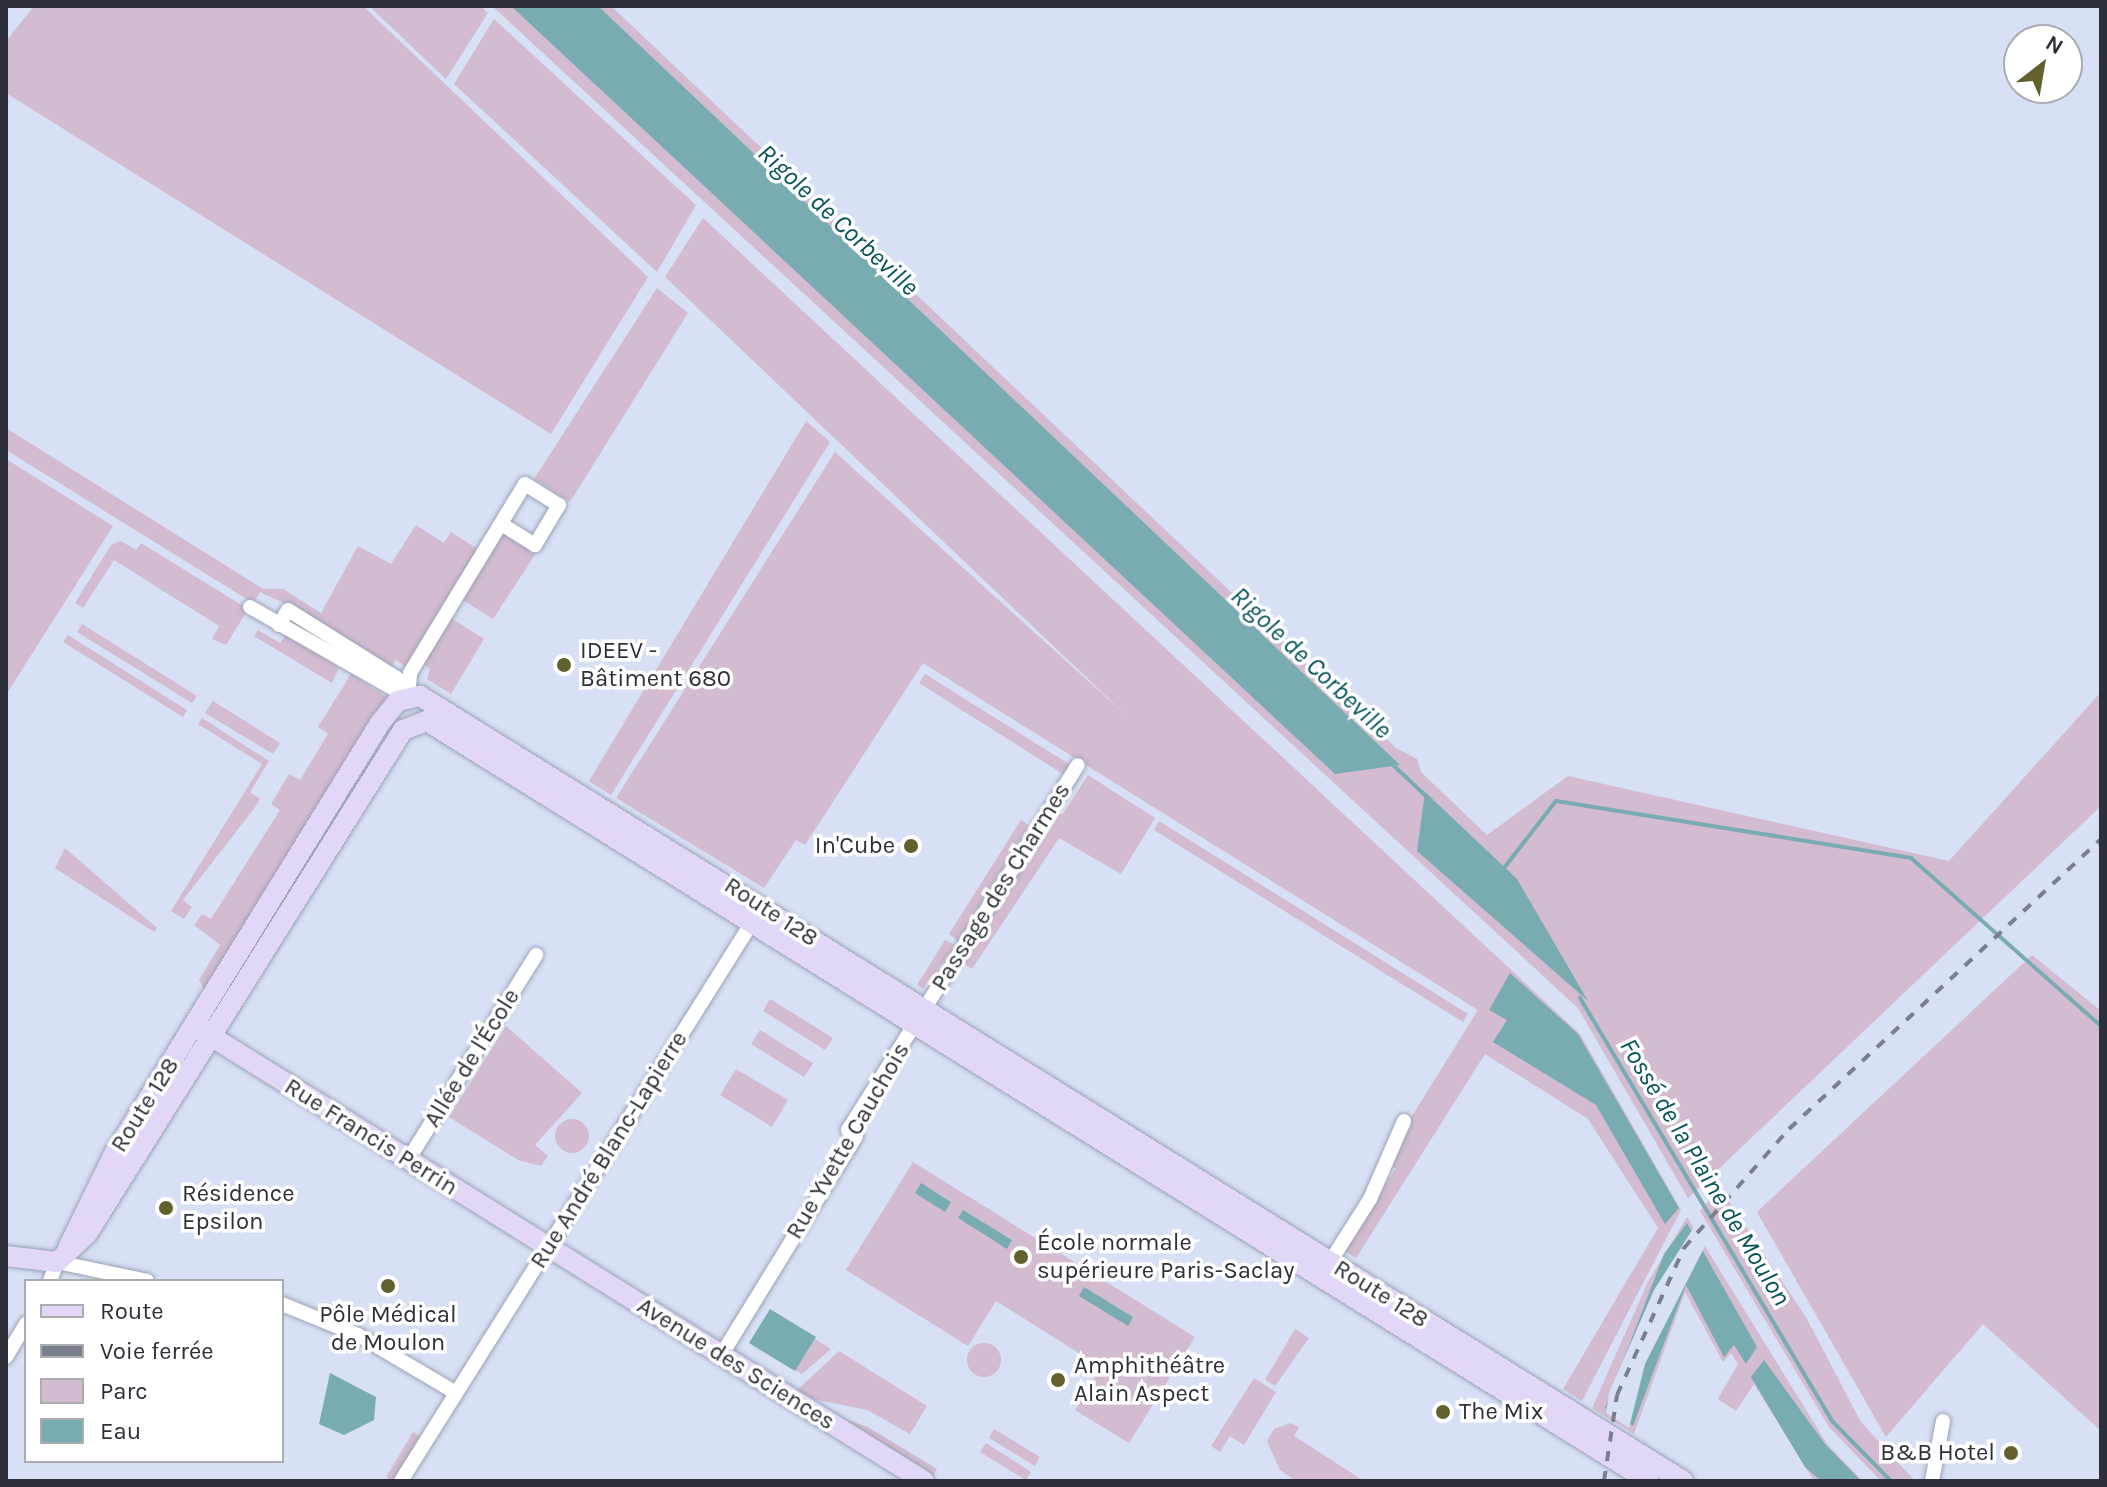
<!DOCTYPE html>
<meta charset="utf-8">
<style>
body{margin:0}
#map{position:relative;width:2107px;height:1487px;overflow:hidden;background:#d7e0f5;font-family:Karla,sans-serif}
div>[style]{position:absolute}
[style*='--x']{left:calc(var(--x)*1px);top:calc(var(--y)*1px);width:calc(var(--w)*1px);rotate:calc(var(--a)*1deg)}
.green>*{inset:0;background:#d3bbd0}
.round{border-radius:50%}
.water>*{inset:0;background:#79acb1}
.pier>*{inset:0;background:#d7e0f5}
.stream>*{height:4px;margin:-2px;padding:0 2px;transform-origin:2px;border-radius:2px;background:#79acb1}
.roads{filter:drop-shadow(0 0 2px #9ba3b6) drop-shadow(0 0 2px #9ba3b6)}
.street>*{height:14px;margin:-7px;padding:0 7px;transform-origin:7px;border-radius:7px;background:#fff}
.secondary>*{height:20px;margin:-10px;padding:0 10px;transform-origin:10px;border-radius:10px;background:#e2d7f6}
.rail>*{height:4px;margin-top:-2px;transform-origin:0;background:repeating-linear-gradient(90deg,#797f8d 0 10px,transparent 0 20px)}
.dots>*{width:22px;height:22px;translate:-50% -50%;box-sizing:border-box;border:4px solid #fff;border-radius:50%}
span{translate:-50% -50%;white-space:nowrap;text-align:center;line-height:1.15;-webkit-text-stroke:7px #fff;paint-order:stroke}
.poi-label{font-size:24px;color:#2d3038}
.left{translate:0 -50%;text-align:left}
.right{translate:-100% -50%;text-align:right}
.street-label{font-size:24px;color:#2d3038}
.water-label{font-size:26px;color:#06545a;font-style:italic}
.frame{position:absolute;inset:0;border:8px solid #2d3038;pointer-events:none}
.legend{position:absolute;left:24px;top:1279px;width:260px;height:184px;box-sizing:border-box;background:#fff;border:2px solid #abacaf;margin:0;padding:10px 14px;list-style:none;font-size:24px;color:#2d3038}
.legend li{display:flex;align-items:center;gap:16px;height:40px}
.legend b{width:40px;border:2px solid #abacaf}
.north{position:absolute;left:2003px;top:24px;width:80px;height:80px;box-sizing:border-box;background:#fff;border:2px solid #abacaf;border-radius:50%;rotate:31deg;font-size:22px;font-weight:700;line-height:32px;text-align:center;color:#2d3038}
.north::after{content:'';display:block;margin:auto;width:28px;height:36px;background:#62612e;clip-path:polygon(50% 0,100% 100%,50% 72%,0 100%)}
</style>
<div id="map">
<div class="green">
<i style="clip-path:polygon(34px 6px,363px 6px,648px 277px,551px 434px,6px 93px,6px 41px)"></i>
<i style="clip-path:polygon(369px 6px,481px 6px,488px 13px,446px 79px)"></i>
<i style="clip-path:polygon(492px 6px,611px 6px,1396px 748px,1417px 759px,1421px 772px,1487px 835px,1568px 776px,1949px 861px,2101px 692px,2101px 806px,1688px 1198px,1578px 1008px)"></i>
<i style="clip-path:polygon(494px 19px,696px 205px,657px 272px,454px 84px)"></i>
<i style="clip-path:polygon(703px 218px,1580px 1034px,1681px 1210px,1582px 1401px,1563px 1389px,1658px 1228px,1588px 1119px,1485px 1054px,1356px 1258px,1344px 1251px,1396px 1168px,1388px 1163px,1407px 1124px,1478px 1010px,923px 663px,805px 845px,796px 840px,764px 888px,616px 798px,835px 452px,1128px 717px,665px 277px)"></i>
<i style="clip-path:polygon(657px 288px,688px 313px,570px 502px,534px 479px)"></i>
<i style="clip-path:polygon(806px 421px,830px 442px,611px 795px,589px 781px)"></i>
<i style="clip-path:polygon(6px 428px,263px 589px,283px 589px,321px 613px,358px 546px,391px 564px,416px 525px,444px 543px,451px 532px,479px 550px,407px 667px,396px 660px,390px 669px,284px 603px,260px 592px,253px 603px,6px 450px)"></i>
<i style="clip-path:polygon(6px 459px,113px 526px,6px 695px)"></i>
<i style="clip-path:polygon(503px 531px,538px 550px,493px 619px,461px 599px)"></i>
<i style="clip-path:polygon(121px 541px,136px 550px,141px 543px,248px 609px,226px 645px,212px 639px,219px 626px,114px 560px,83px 608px,75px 603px,111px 545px)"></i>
<i style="clip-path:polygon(451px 618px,484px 639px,451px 694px,427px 679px,430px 669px,423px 663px)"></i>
<i style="clip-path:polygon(82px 624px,197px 696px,192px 703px,77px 632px)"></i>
<i style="clip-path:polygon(258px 630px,280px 643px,286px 634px,339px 668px,332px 683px,254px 636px)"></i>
<i style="clip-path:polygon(68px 635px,187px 710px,183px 717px,63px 642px)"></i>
<i style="clip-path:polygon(351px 674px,388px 698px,208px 996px,199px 980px,220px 945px,194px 925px,202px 914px,211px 919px,280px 810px,271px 804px,289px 774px,300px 780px,328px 734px,318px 727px)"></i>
<i style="clip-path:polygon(925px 674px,1069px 764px,1063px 774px,919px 683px)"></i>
<i style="clip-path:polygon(213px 701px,280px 743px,273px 754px,205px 713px)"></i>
<i style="clip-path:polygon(202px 718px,269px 761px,250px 792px,260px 799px,253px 810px,183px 900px,192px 907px,184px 919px,171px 911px,262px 764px,198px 724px)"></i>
<i style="clip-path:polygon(1088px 775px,1155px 818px,1121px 874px,1059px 838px,972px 969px,963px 963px,1056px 812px,1062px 815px)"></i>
<i style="clip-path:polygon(1021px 820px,1029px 825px,958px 941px,949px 934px)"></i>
<i style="clip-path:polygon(1159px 821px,1468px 1014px,1463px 1022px,1154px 830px)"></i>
<i style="clip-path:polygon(65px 848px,157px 928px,154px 932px,55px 868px)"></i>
<i style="clip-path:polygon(945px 940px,955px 945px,923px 989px,917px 985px)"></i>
<i style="clip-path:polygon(2032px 955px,2101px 1011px,2101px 1431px,1983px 1324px,1886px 1437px,1757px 1212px)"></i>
<i style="clip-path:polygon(770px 999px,833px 1038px,825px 1050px,763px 1011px)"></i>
<i style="clip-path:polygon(506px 1026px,582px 1093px,535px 1145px,548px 1156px,541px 1166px,518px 1160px,449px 1117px)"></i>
<i style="clip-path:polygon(760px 1030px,813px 1063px,804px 1077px,751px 1044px)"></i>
<i style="clip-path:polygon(736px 1069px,788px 1100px,772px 1127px,720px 1095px)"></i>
<i class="round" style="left:555px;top:1119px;width:34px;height:34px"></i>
<i style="clip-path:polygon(913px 1162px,1195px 1337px,1129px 1443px,1075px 1410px,1101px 1367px,996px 1301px,968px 1346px,846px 1270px)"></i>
<i style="clip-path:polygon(1720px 1188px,1807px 1319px,1861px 1422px,1915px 1481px,1881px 1481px,1829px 1427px,1700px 1211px)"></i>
<i style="clip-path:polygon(1687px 1217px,1827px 1444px,1863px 1481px,1814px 1481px,1754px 1384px,1736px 1411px,1718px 1399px,1738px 1364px,1731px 1353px,1723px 1362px,1685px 1292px,1634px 1434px,1592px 1408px,1648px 1282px)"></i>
<i style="clip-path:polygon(1295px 1329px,1309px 1338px,1275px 1386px,1265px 1380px)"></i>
<i style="clip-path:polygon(815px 1339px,831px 1349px,802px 1374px,795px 1370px)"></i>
<i class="round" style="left:967px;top:1343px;width:34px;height:34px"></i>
<i style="clip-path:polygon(839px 1351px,927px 1406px,910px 1434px,867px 1410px,792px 1395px)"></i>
<i style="clip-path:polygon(1254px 1378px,1276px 1392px,1244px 1445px,1230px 1436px,1220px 1452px,1211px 1446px)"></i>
<i style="clip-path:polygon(841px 1418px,868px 1427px,937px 1469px,931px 1479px)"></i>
<i style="clip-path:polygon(1291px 1423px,1299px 1427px,1294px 1436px,1364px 1481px,1296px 1481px,1280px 1470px,1267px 1441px,1274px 1429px)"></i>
<i style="clip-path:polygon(994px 1429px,1040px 1457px,1035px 1466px,989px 1438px)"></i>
<i style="clip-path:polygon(413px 1432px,421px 1437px,393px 1481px,386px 1477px)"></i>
<i style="clip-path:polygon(986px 1443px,1031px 1472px,1026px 1480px,980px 1452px)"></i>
</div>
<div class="water">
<i style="clip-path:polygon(511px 6px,598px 6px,1400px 765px,1335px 774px)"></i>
<i style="clip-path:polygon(1425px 792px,1517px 879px,1588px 1001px,1417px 851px)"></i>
<i style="clip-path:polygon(1510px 973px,1578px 1034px,1679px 1208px,1665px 1224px,1596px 1105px,1493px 1042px,1507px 1020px,1489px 1010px)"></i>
<i style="clip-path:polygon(921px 1183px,951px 1202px,945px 1212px,915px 1193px)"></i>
<i style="clip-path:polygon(963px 1210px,1012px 1240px,1007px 1249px,958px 1218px)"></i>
<i style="clip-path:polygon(1687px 1223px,1757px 1347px,1746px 1364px,1734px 1345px,1724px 1357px,1686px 1285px,1633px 1426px,1605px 1408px,1664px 1254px)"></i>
<i style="clip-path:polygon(1084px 1287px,1133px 1317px,1128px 1326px,1079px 1296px)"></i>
<i style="clip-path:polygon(770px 1309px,816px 1337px,795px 1371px,749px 1343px)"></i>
<i style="clip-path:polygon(1764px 1360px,1825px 1444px,1861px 1481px,1821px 1481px,1805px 1467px,1751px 1377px)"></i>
<i style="clip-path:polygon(330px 1373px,376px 1397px,374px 1420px,344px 1435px,319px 1424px)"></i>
</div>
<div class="pier">
<i style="clip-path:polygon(1694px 1227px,1705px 1246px,1645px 1364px,1629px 1428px,1606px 1413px,1609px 1393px,1654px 1290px)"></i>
</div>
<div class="stream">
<i style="--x:1391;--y:763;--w:51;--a:43.4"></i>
<i style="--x:1504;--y:868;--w:85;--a:-52.2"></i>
<i style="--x:1556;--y:801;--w:360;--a:9.1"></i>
<i style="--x:1911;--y:858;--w:254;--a:41.5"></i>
<i style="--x:1580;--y:998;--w:492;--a:59.2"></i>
<i style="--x:1832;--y:1421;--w:84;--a:45.5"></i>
</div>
<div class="roads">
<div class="street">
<i style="--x:250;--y:607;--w:182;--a:29.7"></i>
<i style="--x:279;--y:625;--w:17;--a:-59"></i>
<i style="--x:288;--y:610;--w:128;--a:32"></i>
<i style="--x:397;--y:678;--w:22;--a:60"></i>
<i style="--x:408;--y:697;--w:24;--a:-85"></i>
<i style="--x:410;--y:673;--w:221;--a:-58.7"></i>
<i style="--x:525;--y:484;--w:40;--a:32"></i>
<i style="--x:559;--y:505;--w:47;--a:121"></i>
<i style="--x:535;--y:545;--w:39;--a:-148"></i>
<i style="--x:408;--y:1160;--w:242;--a:-58"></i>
<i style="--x:1330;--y:1262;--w:75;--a:-57.6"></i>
<i style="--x:1370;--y:1199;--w:85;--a:-66.4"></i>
<i style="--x:50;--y:1281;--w:20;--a:-70"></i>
<i style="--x:57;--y:1262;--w:92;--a:11.9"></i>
<i style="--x:282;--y:1304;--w:82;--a:22.2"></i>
<i style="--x:358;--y:1335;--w:114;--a:30.6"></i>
<i style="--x:722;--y:1354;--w:256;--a:-58.4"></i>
<i style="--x:856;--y:1136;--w:10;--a:-143"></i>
<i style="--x:848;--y:1130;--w:431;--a:-57.8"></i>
<i style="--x:6;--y:1357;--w:39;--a:-59"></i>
<i style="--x:401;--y:1481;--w:667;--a:-57.86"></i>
<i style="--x:1932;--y:1481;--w:61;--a:-79.6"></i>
</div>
<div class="secondary">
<i style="--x:201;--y:1030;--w:852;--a:31.96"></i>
<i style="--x:68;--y:1248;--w:102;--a:-63.9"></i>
<i style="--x:113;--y:1156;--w:509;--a:-58.34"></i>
<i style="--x:380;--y:723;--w:28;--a:-51"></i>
<i style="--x:398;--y:701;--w:23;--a:-13"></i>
<i style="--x:420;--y:696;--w:1487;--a:31.86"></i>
<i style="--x:6;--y:1256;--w:51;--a:6.7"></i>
<i style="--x:57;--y:1262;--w:41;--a:-43"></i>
<i style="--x:87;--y:1234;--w:595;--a:-57.91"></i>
<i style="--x:403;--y:730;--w:26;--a:-21"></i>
<i style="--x:427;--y:721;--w:1439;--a:31.88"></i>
</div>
</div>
<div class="rail">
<i style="--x:1604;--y:1481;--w:87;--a:-81.4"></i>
<i style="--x:1617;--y:1395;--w:162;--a:-65.5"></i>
<i style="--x:1684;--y:1248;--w:159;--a:-48.6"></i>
<i style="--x:1789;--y:1129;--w:426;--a:-42.9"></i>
</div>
<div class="dots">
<i style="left:564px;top:665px;background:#62612e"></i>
<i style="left:911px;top:846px;background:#62612e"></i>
<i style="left:166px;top:1208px;background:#62612e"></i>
<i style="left:1021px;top:1257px;background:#62612e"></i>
<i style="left:388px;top:1286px;background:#62612e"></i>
<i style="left:1058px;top:1380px;background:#62612e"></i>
<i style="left:1443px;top:1412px;background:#62612e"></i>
<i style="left:2011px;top:1453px;background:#62612e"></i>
</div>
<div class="poi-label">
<span class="left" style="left:580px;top:665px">IDEEV -<br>Bâtiment 680</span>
<span class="right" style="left:895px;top:846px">In'Cube</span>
<span class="left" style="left:182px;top:1208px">Résidence<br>Epsilon</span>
<span class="left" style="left:1037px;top:1257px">École normale<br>supérieure Paris-Saclay</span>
<span style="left:388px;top:1329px">Pôle Médical<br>de Moulon</span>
<span class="left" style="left:1074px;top:1380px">Amphithéâtre<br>Alain Aspect</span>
<span class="left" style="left:1459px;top:1412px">The Mix</span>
<span class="right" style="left:1995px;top:1453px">B&amp;B Hotel</span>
</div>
<div class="street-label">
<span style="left:1001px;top:887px;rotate:-58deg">Passage des Charmes</span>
<span style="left:771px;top:912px;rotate:33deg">Route 128</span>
<span style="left:472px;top:1058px;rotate:-58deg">Allée de l'École</span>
<span style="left:145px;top:1105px;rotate:-58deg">Route 128</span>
<span style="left:371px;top:1137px;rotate:32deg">Rue Francis Perrin</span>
<span style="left:848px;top:1141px;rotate:-60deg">Rue Yvette Cauchois</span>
<span style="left:609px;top:1150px;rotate:-58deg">Rue André Blanc-Lapierre</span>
<span style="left:1381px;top:1294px;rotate:32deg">Route 128</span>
<span style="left:736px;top:1364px;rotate:32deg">Avenue des Sciences</span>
</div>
<div class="water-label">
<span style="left:838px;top:220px;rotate:43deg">Rigole de Corbeville</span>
<span style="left:1311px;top:663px;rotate:43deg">Rigole de Corbeville</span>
<span style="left:1705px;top:1172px;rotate:59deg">Fossé de la Plaine de Moulon</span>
</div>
<div class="frame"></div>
<ul class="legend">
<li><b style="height:10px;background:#e2d7f6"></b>Route</li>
<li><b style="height:10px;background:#797f8d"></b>Voie ferrée</li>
<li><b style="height:22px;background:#d3bbd0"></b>Parc</li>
<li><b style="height:22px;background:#79acb1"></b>Eau</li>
</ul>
<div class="north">N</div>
</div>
